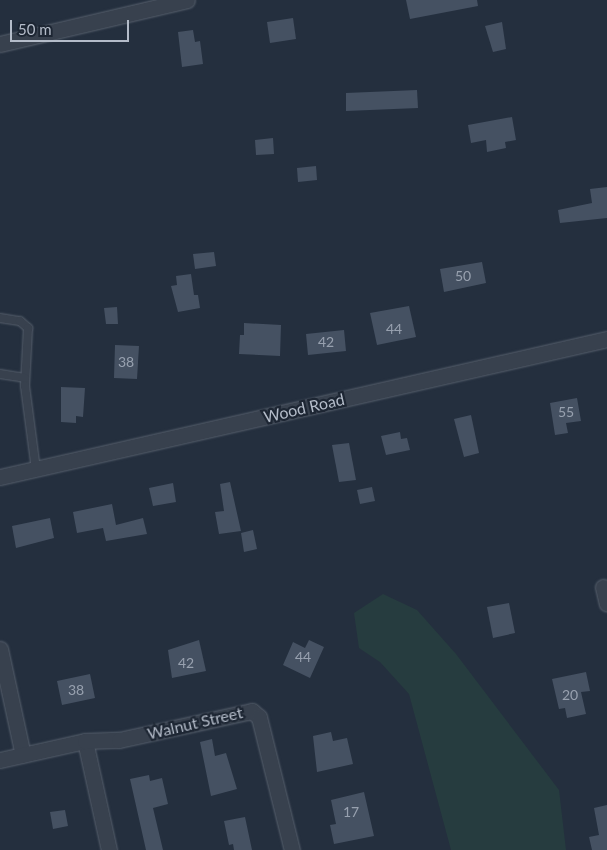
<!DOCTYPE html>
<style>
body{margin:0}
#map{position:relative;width:607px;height:850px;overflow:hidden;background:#242f3e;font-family:Lato,sans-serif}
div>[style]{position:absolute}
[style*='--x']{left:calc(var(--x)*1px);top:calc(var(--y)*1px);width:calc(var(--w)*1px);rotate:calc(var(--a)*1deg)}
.green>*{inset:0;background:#263c3f}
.building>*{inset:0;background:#455162}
.roads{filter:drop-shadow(0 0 1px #565f6c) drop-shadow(0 0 1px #565f6c)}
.service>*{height:8px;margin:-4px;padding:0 4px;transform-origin:4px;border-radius:4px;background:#38414e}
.minor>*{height:15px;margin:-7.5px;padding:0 7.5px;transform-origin:7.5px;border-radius:7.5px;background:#38414e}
span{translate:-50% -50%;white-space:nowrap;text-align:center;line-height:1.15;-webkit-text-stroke:4.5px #1d2633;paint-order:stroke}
.number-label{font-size:14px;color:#98a1af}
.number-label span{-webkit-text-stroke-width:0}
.street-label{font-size:16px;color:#b4bcc9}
.scale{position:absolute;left:10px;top:20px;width:119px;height:22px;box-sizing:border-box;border:2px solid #b4bcc9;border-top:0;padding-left:6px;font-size:15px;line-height:18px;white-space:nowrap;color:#b4bcc9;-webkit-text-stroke:4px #1d2633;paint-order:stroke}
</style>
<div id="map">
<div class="green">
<i style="clip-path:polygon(383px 594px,417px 610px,456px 654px,559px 790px,566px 850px,451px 850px,409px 694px,380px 662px,359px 648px,354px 613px)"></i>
</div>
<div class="building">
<i style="clip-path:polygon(406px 0,477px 0,478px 6px,410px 19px)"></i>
<i style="clip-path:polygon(293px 18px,296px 39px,270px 43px,267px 22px)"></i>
<i style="clip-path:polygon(502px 22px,506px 49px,493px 52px,485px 26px)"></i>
<i style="clip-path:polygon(193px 30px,195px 42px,200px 41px,203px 64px,182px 67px,178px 32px)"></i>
<i style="clip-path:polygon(417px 90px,418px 108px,346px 111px,346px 93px)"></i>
<i style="clip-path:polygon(512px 117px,516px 140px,505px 142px,506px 148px,487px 152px,486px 140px,471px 143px,468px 125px)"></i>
<i style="clip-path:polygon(273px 138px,274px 154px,256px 155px,255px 140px)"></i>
<i style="clip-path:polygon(316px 166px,317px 180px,298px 182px,297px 168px)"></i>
<i style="clip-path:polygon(607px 187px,607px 218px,560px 223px,558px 210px,592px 203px,590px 189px)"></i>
<i style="clip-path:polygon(214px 252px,216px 266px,195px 269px,193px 254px)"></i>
<i style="clip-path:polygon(482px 262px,486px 283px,444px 292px,440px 269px)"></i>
<i style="clip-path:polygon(191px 274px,194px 295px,198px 295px,200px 308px,178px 312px,171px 286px,177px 285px,176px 276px)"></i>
<i style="clip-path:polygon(409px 306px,416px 337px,377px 345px,370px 313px)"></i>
<i style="clip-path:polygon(117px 307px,118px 324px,106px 324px,104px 308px)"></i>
<i style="clip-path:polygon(244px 323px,281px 325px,280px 356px,239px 354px,240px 335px,244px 335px)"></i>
<i style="clip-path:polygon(344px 330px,346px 351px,308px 355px,306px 334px)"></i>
<i style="clip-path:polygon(115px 345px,139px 346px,137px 379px,114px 378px)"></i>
<i style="clip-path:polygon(61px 387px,85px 388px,83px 417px,76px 416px,76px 423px,61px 422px)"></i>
<i style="clip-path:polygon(577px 398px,581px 421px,566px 423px,568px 433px,555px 435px,550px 403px)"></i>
<i style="clip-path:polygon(471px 415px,479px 453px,464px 457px,454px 419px)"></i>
<i style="clip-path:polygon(400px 432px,401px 439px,407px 438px,410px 450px,386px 455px,381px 436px)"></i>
<i style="clip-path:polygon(349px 443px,356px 480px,339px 482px,332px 445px)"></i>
<i style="clip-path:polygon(230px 482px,241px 531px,219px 534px,215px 512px,224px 511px,220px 484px)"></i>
<i style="clip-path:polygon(173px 483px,176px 502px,153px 506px,149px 488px)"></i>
<i style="clip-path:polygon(372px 487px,375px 501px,360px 504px,357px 490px)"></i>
<i style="clip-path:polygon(112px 504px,116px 525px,143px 518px,147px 534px,106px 541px,103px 528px,77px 533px,73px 512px)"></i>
<i style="clip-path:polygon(50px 518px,54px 538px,16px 548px,12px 526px)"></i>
<i style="clip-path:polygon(253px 530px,257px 549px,244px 552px,241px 533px)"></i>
<i style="clip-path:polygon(509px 603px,515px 633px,493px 638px,487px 607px)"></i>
<i style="clip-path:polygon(199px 640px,206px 671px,172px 678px,168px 650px)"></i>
<i style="clip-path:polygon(309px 640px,324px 647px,310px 678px,283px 665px,293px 642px,305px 648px)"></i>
<i style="clip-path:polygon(586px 672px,590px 691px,581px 692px,586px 714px,567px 718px,565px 708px,559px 709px,552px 679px)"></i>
<i style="clip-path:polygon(90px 674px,95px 698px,62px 705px,57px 681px)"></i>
<i style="clip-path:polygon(331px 732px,333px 741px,347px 738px,353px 764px,317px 772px,313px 736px)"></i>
<i style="clip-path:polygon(212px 739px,215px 756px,226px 753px,237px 789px,211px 796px,200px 742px)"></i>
<i style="clip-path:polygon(149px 775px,150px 781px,162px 778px,168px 804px,153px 808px,163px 850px,146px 850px,130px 779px)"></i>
<i style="clip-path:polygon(364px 792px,374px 836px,334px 844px,330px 825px,336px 824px,331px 800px)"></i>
<i style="clip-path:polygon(607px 805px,607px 850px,592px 850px,589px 837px,599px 835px,594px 808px)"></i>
<i style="clip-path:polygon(65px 810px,68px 826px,53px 829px,50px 812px)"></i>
<i style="clip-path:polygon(245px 817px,252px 850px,234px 850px,233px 844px,229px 845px,224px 821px)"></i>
</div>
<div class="roads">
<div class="service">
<i style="--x:0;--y:318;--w:20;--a:9"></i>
<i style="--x:20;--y:321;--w:11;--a:41"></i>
<i style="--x:28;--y:328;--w:58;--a:93"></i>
<i style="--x:25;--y:386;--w:84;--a:82.5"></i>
<i style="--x:0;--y:374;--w:25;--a:9"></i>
</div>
<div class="minor">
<i style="--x:0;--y:44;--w:192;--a:-13.2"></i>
<i style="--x:0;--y:477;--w:622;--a:-12.81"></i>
<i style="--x:603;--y:587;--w:17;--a:77"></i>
<i style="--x:0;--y:649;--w:108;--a:77.8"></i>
<i style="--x:85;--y:741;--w:112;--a:77.6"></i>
<i style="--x:0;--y:760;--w:87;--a:-12.6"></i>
<i style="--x:85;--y:741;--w:34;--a:-2"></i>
<i style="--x:119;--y:740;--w:136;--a:-12.3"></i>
<i style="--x:252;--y:711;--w:9;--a:41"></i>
<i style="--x:259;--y:717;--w:137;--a:76.1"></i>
</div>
</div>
<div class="number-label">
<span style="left:463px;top:276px">50</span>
<span style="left:394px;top:329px">44</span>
<span style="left:326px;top:342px">42</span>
<span style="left:126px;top:362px">38</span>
<span style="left:566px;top:412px">55</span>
<span style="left:303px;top:657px">44</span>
<span style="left:186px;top:663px">42</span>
<span style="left:76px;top:690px">38</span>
<span style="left:570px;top:695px">20</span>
<span style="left:351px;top:812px">17</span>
</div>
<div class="street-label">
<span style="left:304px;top:408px;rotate:-13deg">Wood Road</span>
<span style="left:195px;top:723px;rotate:-13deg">Walnut Street</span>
</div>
<div class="scale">50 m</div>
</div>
